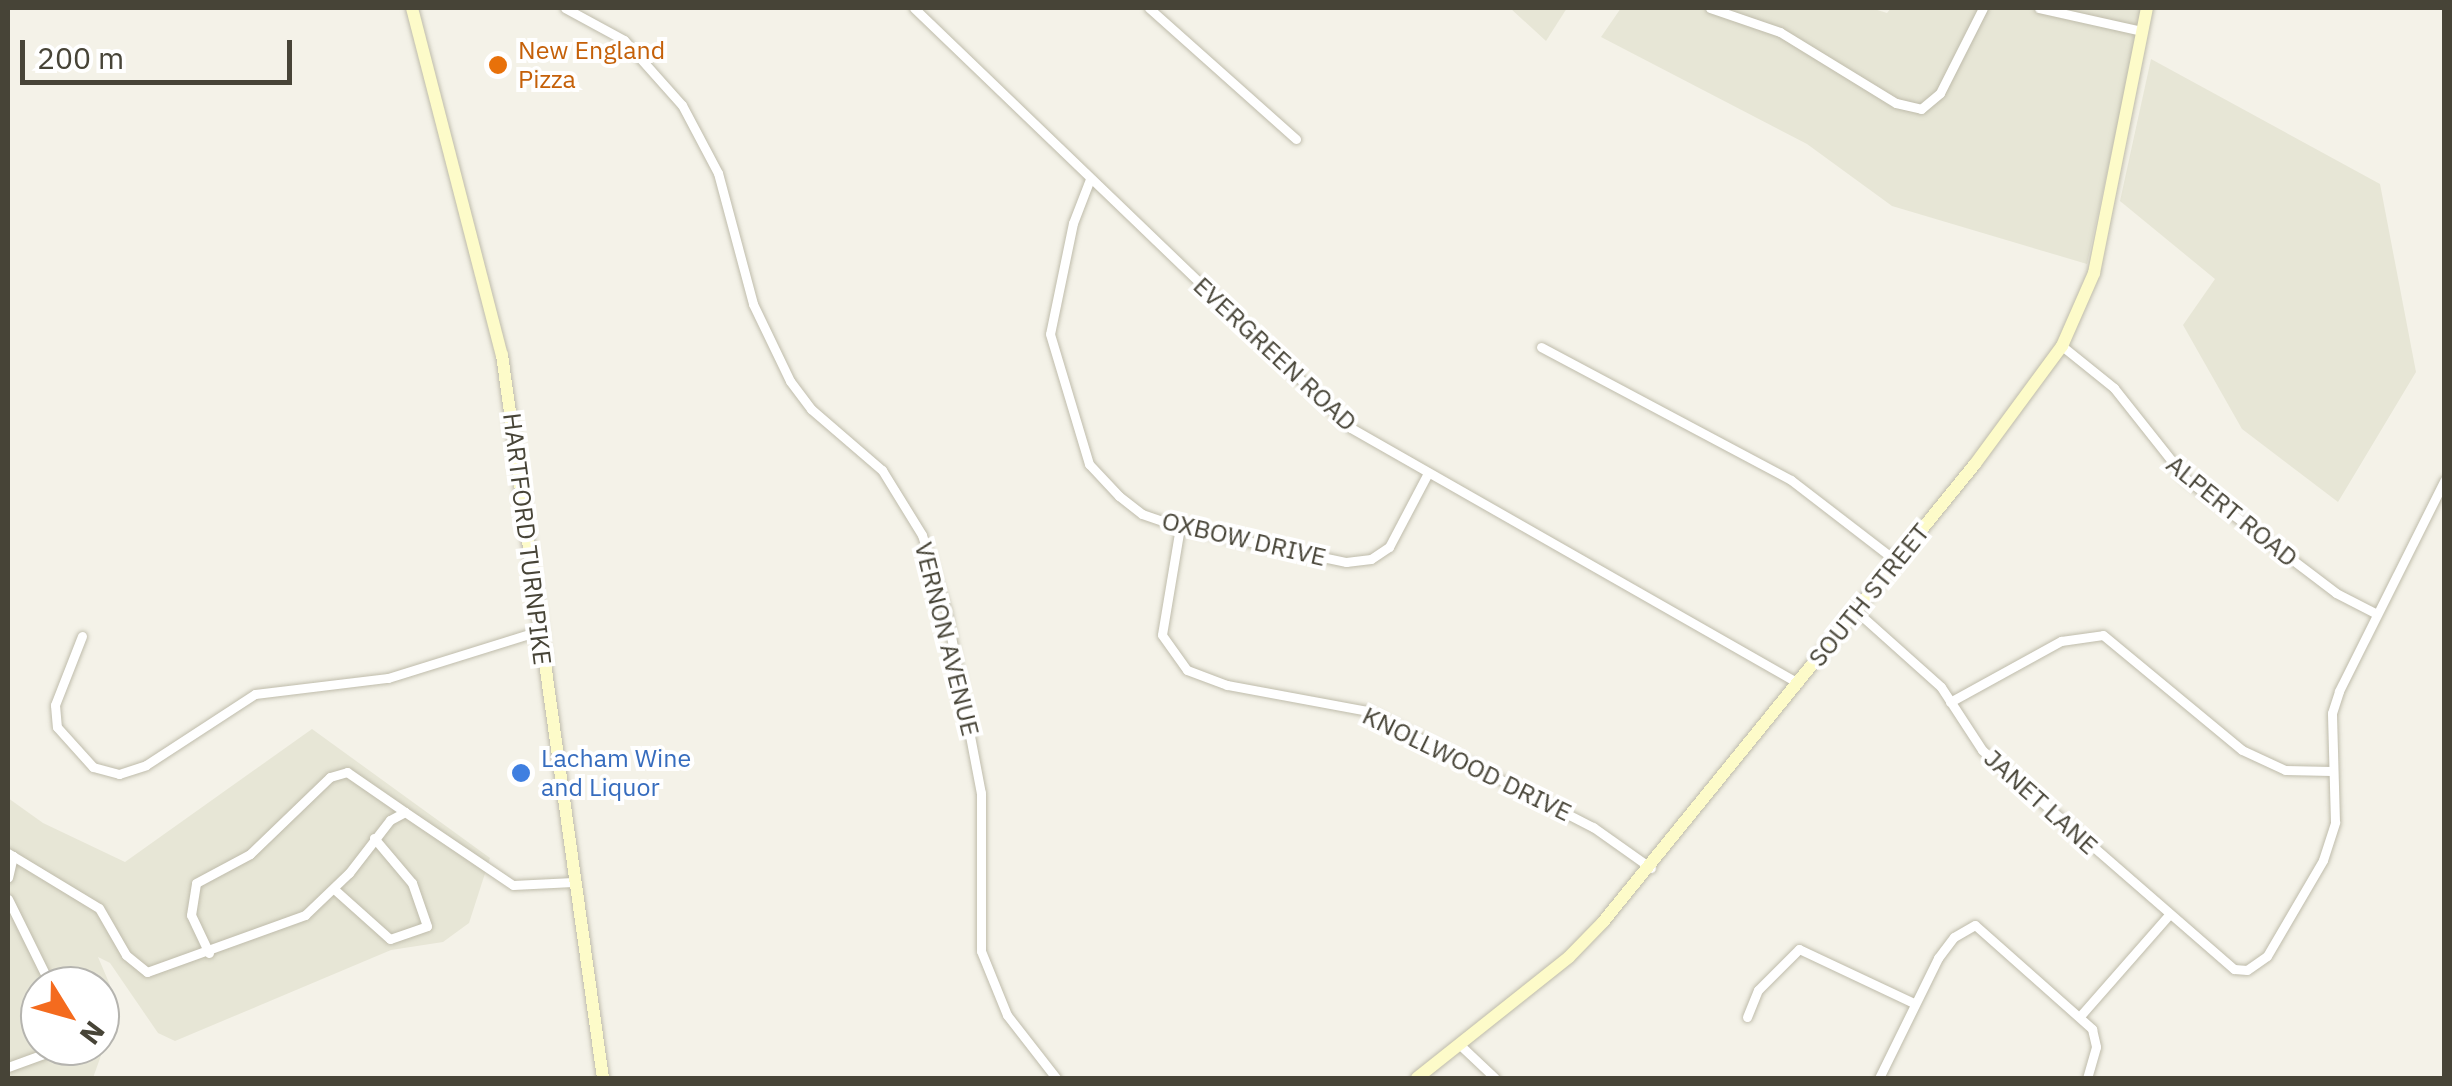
<!DOCTYPE html>
<style>
body{margin:0}
#map{position:relative;width:2452px;height:1086px;overflow:hidden;background:#f4f2e8;font-family:"IBM Plex Sans",sans-serif}
div>[style]{position:absolute}
[style*='--x']{left:calc(var(--x)*1px);top:calc(var(--y)*1px);width:calc(var(--w)*1px);rotate:calc(var(--a)*1deg)}
.residential>*{inset:0;background:#e7e6d6}
.roads{filter:drop-shadow(0 0 2px #bfbcab) drop-shadow(0 0 2px #bfbcab)}
.street>*{height:9px;margin:-4.5px;padding:0 4.5px;transform-origin:4.5px;border-radius:4.5px;background:#fff}
.secondary>*{height:12px;margin:-6px;padding:0 6px;transform-origin:6px;border-radius:6px;background:#fdfbc9}
.dots>*{width:28px;height:28px;translate:-50% -50%;box-sizing:border-box;border:5px solid #fff;border-radius:50%}
span{translate:-50% -50%;white-space:nowrap;text-align:center;line-height:1.15;-webkit-text-stroke:8px #fff;paint-order:stroke}
.food-label{font-size:25px;color:#c56008}
.left{translate:0 -50%;text-align:left}
.street-label{font-size:25px;color:#474437}
.shop-label{font-size:25px;color:#366cbe}
.frame{position:absolute;inset:0;border:10px solid #474437;pointer-events:none}
.north{position:absolute;left:20px;top:966px;width:100px;height:100px;box-sizing:border-box;background:#fff;border:2px solid #b5b4af;border-radius:50%;rotate:127deg;font-size:28px;font-weight:700;line-height:40px;text-align:center;color:#474437}
.north::after{content:'';display:block;margin:auto;width:35px;height:45px;background:#f46b1e;clip-path:polygon(50% 0,100% 100%,50% 72%,0 100%)}
.scale{position:absolute;left:20px;top:40px;width:272px;height:45px;box-sizing:border-box;border:5px solid #474437;border-top:0;padding-left:12px;font-size:30px;line-height:35px;white-space:nowrap;color:#474437;-webkit-text-stroke:8px #fff;paint-order:stroke}
</style>
<div id="map">
<div class="residential">
<i style="clip-path:polygon(1510px 8px,1567px 8px,1546px 41px)"></i>
<i style="clip-path:polygon(1621px 8px,1871px 8px,1887px 13px,1891px 8px,2143px 8px,2087px 264px,1892px 206px,1807px 144px,1601px 37px)"></i>
<i style="clip-path:polygon(2151px 59px,2380px 184px,2416px 372px,2338px 502px,2242px 429px,2183px 325px,2215px 279px,2120px 201px)"></i>
<i style="clip-path:polygon(evenodd,312px 729px,490px 858px,469px 923px,443px 942px,391px 950px,175px 1041px,158px 1033px,110px 963px,98px 957px,110px 985px,110px 1030px,93px 1078px,8px 1078px,8px 798px,43px 823px,125px 862px,312px 729px,40px 986px,100px 986px,100px 1046px,40px 1046px,40px 986px)"></i>
</div>
<div class="roads">
<div class="street">
<i style="--x:565;--y:8;--w:67;--a:28.5"></i>
<i style="--x:624;--y:40;--w:87;--a:48.3"></i>
<i style="--x:682;--y:105;--w:77;--a:62.1"></i>
<i style="--x:718;--y:173;--w:136;--a:75"></i>
<i style="--x:753;--y:304;--w:85;--a:64.3"></i>
<i style="--x:790;--y:381;--w:35;--a:53"></i>
<i style="--x:811;--y:409;--w:94;--a:40.7"></i>
<i style="--x:882;--y:470;--w:76;--a:58.4"></i>
<i style="--x:922;--y:535;--w:79;--a:72.3"></i>
<i style="--x:946;--y:610;--w:186;--a:79.2"></i>
<i style="--x:981;--y:793;--w:158;--a:90"></i>
<i style="--x:981;--y:951;--w:69;--a:67.9"></i>
<i style="--x:1007;--y:1015;--w:80;--a:52.1"></i>
<i style="--x:914;--y:8;--w:606;--a:43.86"></i>
<i style="--x:1351;--y:428;--w:515;--a:29.7"></i>
<i style="--x:1149;--y:8;--w:197;--a:41.7"></i>
<i style="--x:1710;--y:8;--w:74;--a:18.9"></i>
<i style="--x:1780;--y:32;--w:136;--a:31.5"></i>
<i style="--x:1896;--y:103;--w:26;--a:13"></i>
<i style="--x:1921;--y:109;--w:25;--a:-40"></i>
<i style="--x:1940;--y:93;--w:95;--a:-63.2"></i>
<i style="--x:2039;--y:8;--w:106;--a:12.6"></i>
<i style="--x:1090;--y:179;--w:47;--a:111.1"></i>
<i style="--x:1073;--y:223;--w:113;--a:101.7"></i>
<i style="--x:1050;--y:334;--w:136;--a:73.3"></i>
<i style="--x:1089;--y:464;--w:44;--a:46.8"></i>
<i style="--x:1119;--y:496;--w:29;--a:38"></i>
<i style="--x:1142;--y:514;--w:40;--a:18.9"></i>
<i style="--x:1180;--y:527;--w:170;--a:11.9"></i>
<i style="--x:1346;--y:562;--w:25;--a:-7"></i>
<i style="--x:1371;--y:559;--w:22;--a:-34"></i>
<i style="--x:1389;--y:547;--w:84;--a:-62.2"></i>
<i style="--x:2062;--y:346;--w:67;--a:38.9"></i>
<i style="--x:2114;--y:388;--w:116;--a:51.6"></i>
<i style="--x:2186;--y:479;--w:188;--a:37.2"></i>
<i style="--x:2336;--y:593;--w:46;--a:27.1"></i>
<i style="--x:1541;--y:347;--w:283;--a:28"></i>
<i style="--x:1791;--y:480;--w:133;--a:37.6"></i>
<i style="--x:1180;--y:527;--w:109;--a:99.5"></i>
<i style="--x:1162;--y:635;--w:43;--a:54.5"></i>
<i style="--x:1187;--y:670;--w:43;--a:20.6"></i>
<i style="--x:1227;--y:685;--w:142;--a:10.5"></i>
<i style="--x:1367;--y:711;--w:254;--a:27.2"></i>
<i style="--x:1593;--y:827;--w:71;--a:35.3"></i>
<i style="--x:1855;--y:610;--w:115;--a:41.8"></i>
<i style="--x:1941;--y:687;--w:75;--a:56.9"></i>
<i style="--x:1982;--y:750;--w:334;--a:41"></i>
<i style="--x:2234;--y:969;--w:13;--a:4"></i>
<i style="--x:2247;--y:970;--w:24;--a:-35"></i>
<i style="--x:2267;--y:956;--w:111;--a:-59.7"></i>
<i style="--x:2323;--y:860;--w:40;--a:-72"></i>
<i style="--x:2335;--y:822;--w:109;--a:-91.6"></i>
<i style="--x:2332;--y:713;--w:23;--a:-72"></i>
<i style="--x:2339;--y:691;--w:235;--a:-63.4"></i>
<i style="--x:82;--y:636;--w:74;--a:111.4"></i>
<i style="--x:55;--y:705;--w:22;--a:85"></i>
<i style="--x:57;--y:727;--w:54;--a:48"></i>
<i style="--x:93;--y:767;--w:27;--a:15"></i>
<i style="--x:119;--y:774;--w:28;--a:-18"></i>
<i style="--x:146;--y:765;--w:130;--a:-33.1"></i>
<i style="--x:255;--y:694;--w:134;--a:-6.9"></i>
<i style="--x:388;--y:678;--w:158;--a:-17.3"></i>
<i style="--x:1950;--y:702;--w:127;--a:-28.8"></i>
<i style="--x:2061;--y:641;--w:42;--a:-8.1"></i>
<i style="--x:2103;--y:635;--w:180;--a:39.6"></i>
<i style="--x:2242;--y:750;--w:47;--a:24.9"></i>
<i style="--x:2285;--y:770;--w:46;--a:1.2"></i>
<i style="--x:8;--y:853;--w:6;--a:31"></i>
<i style="--x:13;--y:856;--w:22;--a:103"></i>
<i style="--x:13;--y:856;--w:100;--a:31.2"></i>
<i style="--x:99;--y:908;--w:54;--a:60.1"></i>
<i style="--x:126;--y:955;--w:27;--a:39"></i>
<i style="--x:147;--y:972;--w:168;--a:-19.8"></i>
<i style="--x:305;--y:915;--w:61;--a:-43.7"></i>
<i style="--x:349;--y:873;--w:67;--a:-52.3"></i>
<i style="--x:390;--y:820;--w:17;--a:-28"></i>
<i style="--x:405;--y:812;--w:130;--a:34.1"></i>
<i style="--x:513;--y:885;--w:60;--a:-2.9"></i>
<i style="--x:334;--y:889;--w:75;--a:41.8"></i>
<i style="--x:390;--y:939;--w:39;--a:-19"></i>
<i style="--x:427;--y:926;--w:46;--a:-109.2"></i>
<i style="--x:412;--y:883;--w:59;--a:-130.2"></i>
<i style="--x:8;--y:899;--w:97;--a:63.7"></i>
<i style="--x:209;--y:953;--w:42;--a:-115.3"></i>
<i style="--x:191;--y:915;--w:32;--a:-81"></i>
<i style="--x:196;--y:883;--w:61;--a:-28.2"></i>
<i style="--x:250;--y:854;--w:111;--a:-43.9"></i>
<i style="--x:330;--y:777;--w:18;--a:-16"></i>
<i style="--x:347;--y:772;--w:70;--a:34.6"></i>
<i style="--x:2081;--y:1015;--w:133;--a:-48.7"></i>
<i style="--x:1747;--y:1017;--w:29;--a:-68"></i>
<i style="--x:1758;--y:990;--w:58;--a:-45"></i>
<i style="--x:1799;--y:949;--w:127;--a:25.2"></i>
<i style="--x:1460;--y:1045;--w:48;--a:43.3"></i>
<i style="--x:8;--y:1067;--w:38;--a:-20"></i>
<i style="--x:44;--y:1054;--w:9;--a:-69"></i>
<i style="--x:1879;--y:1078;--w:134;--a:-63.8"></i>
<i style="--x:1938;--y:958;--w:26;--a:-53"></i>
<i style="--x:1954;--y:937;--w:24;--a:-30"></i>
<i style="--x:1975;--y:925;--w:157;--a:41.6"></i>
<i style="--x:2092;--y:1029;--w:18;--a:77"></i>
<i style="--x:2096;--y:1047;--w:32;--a:106"></i>
</div>
<div class="secondary">
<i style="--x:412;--y:8;--w:358;--a:75.5"></i>
<i style="--x:502;--y:355;--w:730;--a:82.05"></i>
<i style="--x:1417;--y:1078;--w:194;--a:-38.5"></i>
<i style="--x:1569;--y:957;--w:49;--a:-45.8"></i>
<i style="--x:1603;--y:922;--w:590;--a:-50.92"></i>
<i style="--x:1975;--y:464;--w:147;--a:-53.6"></i>
<i style="--x:2062;--y:346;--w:80;--a:-66.3"></i>
<i style="--x:2094;--y:273;--w:270;--a:-78.7"></i>
</div>
</div>
<div class="dots">
<i style="left:498px;top:65px;background:#e8710a"></i>
<i style="left:521px;top:773px;background:#3f7fe0"></i>
</div>
<div class="food-label">
<span class="left" style="left:518px;top:65px">New England<br>Pizza</span>
</div>
<div class="street-label">
<span style="left:1275px;top:354px;rotate:43deg">EVERGREEN ROAD</span>
<span style="left:2232px;top:511px;rotate:39deg">ALPERT ROAD</span>
<span style="left:527px;top:539px;rotate:83deg">HARTFORD TURNPIKE</span>
<span style="left:1244px;top:539px;rotate:13deg">OXBOW DRIVE</span>
<span style="left:1869px;top:595px;rotate:-51deg">SOUTH STREET</span>
<span style="left:947px;top:639px;rotate:76deg">VERNON AVENUE</span>
<span style="left:1467px;top:764px;rotate:26deg">KNOLLWOOD DRIVE</span>
<span style="left:2041px;top:802px;rotate:42deg">JANET LANE</span>
</div>
<div class="shop-label">
<span class="left" style="left:541px;top:773px">Lacham Wine<br>and Liquor</span>
</div>
<div class="frame"></div>
<div class="north">N</div>
<div class="scale">200 m</div>
</div>
